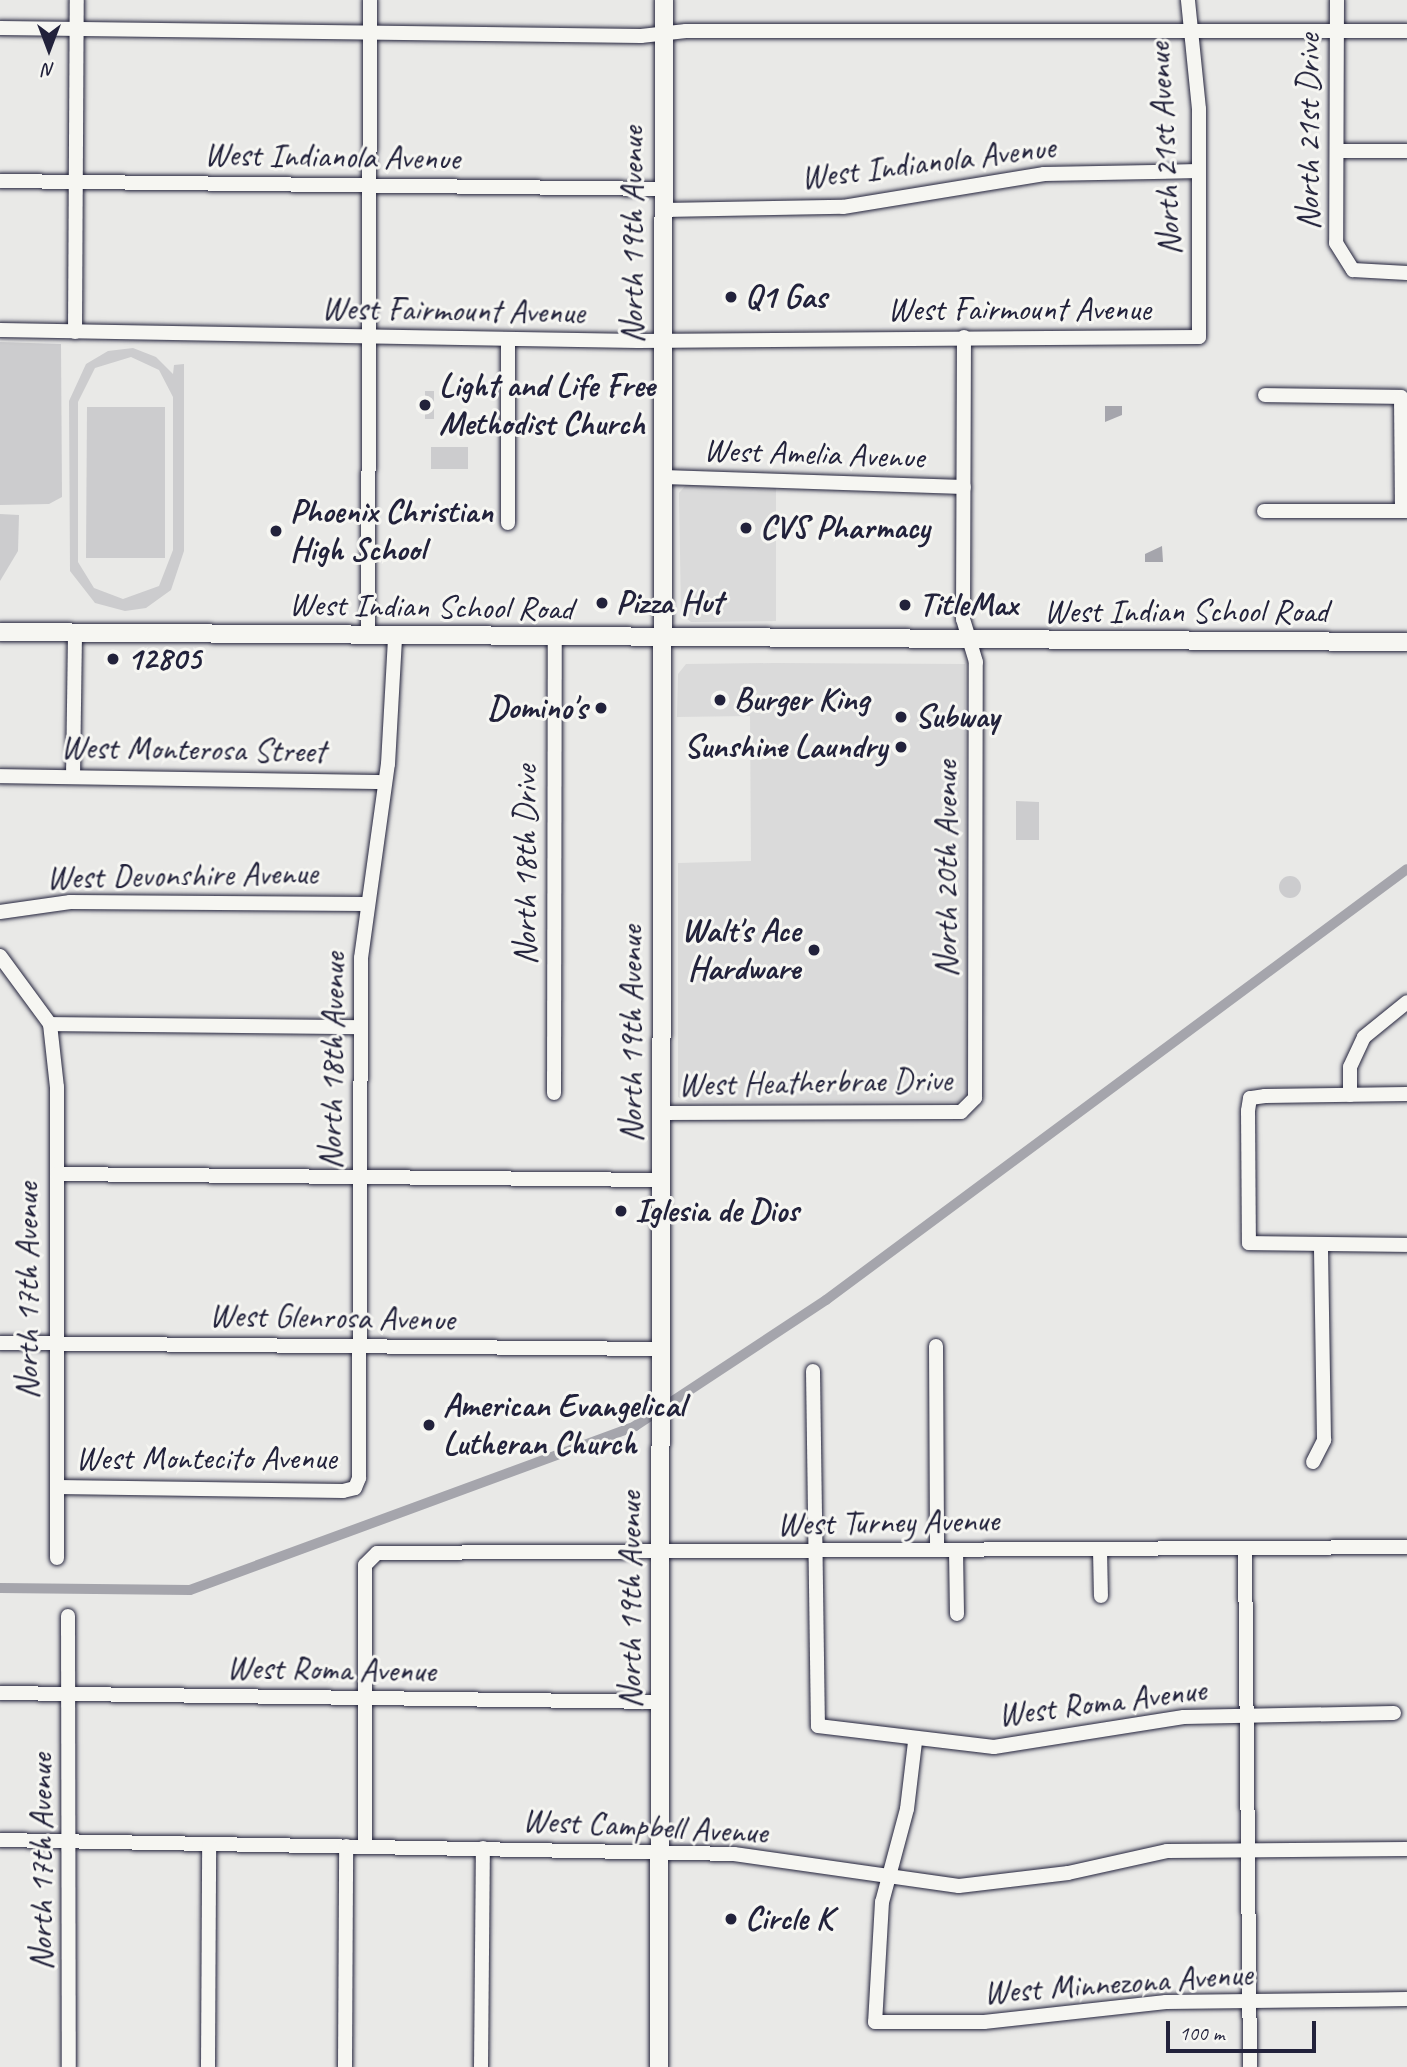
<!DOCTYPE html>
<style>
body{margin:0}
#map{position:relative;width:1407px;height:2067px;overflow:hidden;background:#e9e9e7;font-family:Caveat,sans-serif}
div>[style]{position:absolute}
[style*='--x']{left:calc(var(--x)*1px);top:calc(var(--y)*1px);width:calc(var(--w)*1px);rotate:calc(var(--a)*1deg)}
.built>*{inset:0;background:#dadada}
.green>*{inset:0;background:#ccccce}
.round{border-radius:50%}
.water>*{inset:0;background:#a5a5ac}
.canal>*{height:10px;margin:-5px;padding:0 5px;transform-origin:5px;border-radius:5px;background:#a5a5ac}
.roads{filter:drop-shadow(0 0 2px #22223b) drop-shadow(0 0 2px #22223b)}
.minor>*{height:14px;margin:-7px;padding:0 7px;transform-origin:7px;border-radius:7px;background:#f6f6f2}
.major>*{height:18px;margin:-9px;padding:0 9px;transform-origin:9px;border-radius:9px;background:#f6f6f2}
.dots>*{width:19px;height:19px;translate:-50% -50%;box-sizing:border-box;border:4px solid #f6f6f2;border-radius:50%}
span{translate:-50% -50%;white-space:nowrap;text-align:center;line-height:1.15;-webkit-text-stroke:6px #f6f6f2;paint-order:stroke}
.street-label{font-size:33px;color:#22223b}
.poi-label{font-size:33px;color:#22223b;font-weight:700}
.left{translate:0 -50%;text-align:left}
.right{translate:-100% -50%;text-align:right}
.north{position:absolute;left:14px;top:14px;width:70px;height:70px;-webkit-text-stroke:5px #f6f6f2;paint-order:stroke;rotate:180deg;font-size:19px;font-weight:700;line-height:28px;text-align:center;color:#22223b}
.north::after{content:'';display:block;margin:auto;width:24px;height:32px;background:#22223b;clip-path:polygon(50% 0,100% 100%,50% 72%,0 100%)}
.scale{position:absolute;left:1166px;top:2021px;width:150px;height:32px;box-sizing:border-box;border:4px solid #22223b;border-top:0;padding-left:9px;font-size:21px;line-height:24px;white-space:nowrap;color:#22223b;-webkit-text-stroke:5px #f6f6f2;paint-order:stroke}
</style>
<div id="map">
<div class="built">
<i style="clip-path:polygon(687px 484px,776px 486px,776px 621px,691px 622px,681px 614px,679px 493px)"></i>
<i style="clip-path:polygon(774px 663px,965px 664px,967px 1093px,958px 1102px,688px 1102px,678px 1097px,678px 863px,751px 861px,750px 716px,677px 717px,678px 674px,686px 664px)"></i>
</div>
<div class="green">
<i style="clip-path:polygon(0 342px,61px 344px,62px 497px,49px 504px,0 505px)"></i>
<i style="clip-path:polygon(evenodd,133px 348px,156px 357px,173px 374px,174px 365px,184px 364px,184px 551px,171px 590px,146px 608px,125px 611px,95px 603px,70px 571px,69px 401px,86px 364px,108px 351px,133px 348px,131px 357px,159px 370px,173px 397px,173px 550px,159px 586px,123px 599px,94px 588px,78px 562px,78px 402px,95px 368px,131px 357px)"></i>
<i style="clip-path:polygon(425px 391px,434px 391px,434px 419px,425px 419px)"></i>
<i style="clip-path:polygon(87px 407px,165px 407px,165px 558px,86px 558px)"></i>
<i style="clip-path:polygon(431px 447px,468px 447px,468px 469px,431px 469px)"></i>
<i style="clip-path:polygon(0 514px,19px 515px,18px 551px,0 581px)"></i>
<i style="clip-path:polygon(1016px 801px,1039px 802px,1039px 840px,1016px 840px)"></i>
<i class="round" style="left:1279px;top:876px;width:22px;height:22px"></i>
</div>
<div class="water">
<i style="clip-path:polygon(1105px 406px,1122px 406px,1122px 415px,1105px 422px)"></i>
<i style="clip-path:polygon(1162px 546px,1163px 562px,1145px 562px,1145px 554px)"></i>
</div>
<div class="canal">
<i style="--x:0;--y:1588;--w:190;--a:0.6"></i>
<i style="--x:190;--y:1590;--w:474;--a:-20.2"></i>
<i style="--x:635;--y:1426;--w:229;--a:-33.4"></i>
<i style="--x:826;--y:1300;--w:723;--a:-36.57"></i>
</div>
<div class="roads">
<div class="minor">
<i style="--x:1337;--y:0;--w:243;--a:90.2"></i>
<i style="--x:1336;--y:243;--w:32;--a:58"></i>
<i style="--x:1353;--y:270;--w:54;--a:3.2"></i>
<i style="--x:0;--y:28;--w:641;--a:0.72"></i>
<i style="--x:641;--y:36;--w:45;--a:-6.3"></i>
<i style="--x:686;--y:31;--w:721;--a:0"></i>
<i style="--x:1337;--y:151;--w:70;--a:0"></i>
<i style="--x:0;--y:181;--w:663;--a:0.69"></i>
<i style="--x:663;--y:210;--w:180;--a:-1"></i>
<i style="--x:843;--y:207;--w:204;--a:-9.3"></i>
<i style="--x:1044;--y:174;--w:155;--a:-1.1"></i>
<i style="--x:0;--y:330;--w:638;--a:0.99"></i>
<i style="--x:638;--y:341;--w:561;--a:-0.41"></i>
<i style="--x:1199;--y:337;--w:228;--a:-90"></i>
<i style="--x:1199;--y:109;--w:110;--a:-95.8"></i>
<i style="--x:75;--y:332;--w:332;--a:-89.7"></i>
<i style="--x:508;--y:339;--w:184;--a:90"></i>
<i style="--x:1265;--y:395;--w:136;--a:0.8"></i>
<i style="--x:1401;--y:397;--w:114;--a:89.5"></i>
<i style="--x:663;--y:477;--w:301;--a:1.9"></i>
<i style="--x:1264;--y:511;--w:143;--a:0"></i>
<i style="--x:368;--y:636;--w:636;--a:-89.82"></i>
<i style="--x:0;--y:776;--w:385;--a:0.9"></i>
<i style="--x:73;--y:777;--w:144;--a:-89.2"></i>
<i style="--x:0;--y:912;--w:71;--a:-8.1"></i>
<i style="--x:70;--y:902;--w:296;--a:0.4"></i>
<i style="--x:0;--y:956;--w:84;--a:53.7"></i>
<i style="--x:50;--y:1024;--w:63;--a:83.7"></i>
<i style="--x:57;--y:1087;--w:471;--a:90"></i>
<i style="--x:50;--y:1024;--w:309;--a:0.6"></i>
<i style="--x:554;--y:1093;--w:455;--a:-89.9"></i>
<i style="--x:1407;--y:1094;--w:142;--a:179.2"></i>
<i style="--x:1265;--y:1096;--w:15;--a:172"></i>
<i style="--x:1250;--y:1098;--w:13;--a:99"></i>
<i style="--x:1248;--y:1111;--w:132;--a:89.6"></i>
<i style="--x:1249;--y:1243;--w:158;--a:0.7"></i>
<i style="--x:1350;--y:1095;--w:28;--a:-90"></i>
<i style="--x:1350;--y:1067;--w:33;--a:-65"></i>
<i style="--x:1364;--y:1037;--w:55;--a:-39.1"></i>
<i style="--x:661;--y:1113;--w:300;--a:-0.2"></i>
<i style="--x:961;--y:1112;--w:20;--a:-45"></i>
<i style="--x:975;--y:1098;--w:436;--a:-89.9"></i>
<i style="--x:976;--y:662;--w:45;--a:-106.8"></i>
<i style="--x:963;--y:619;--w:282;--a:-89.8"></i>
<i style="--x:57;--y:1174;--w:605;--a:0.57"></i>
<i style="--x:0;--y:1343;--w:663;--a:0.52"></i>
<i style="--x:936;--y:1346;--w:204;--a:89.7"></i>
<i style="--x:813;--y:1371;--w:355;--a:89.2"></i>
<i style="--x:818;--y:1726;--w:177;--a:6.8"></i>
<i style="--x:994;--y:1747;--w:192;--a:-9"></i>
<i style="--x:1184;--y:1717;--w:210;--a:-1.1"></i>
<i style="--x:1313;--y:1462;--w:25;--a:-63"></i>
<i style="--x:1324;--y:1440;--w:194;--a:-90.9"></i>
<i style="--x:57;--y:1487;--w:286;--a:0.8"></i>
<i style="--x:343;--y:1491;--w:12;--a:-14"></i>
<i style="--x:355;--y:1488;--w:11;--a:-68"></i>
<i style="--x:359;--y:1478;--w:520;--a:-89.78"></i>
<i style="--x:361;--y:958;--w:196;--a:-82.1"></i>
<i style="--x:388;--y:764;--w:127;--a:-86.8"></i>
<i style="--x:1245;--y:1548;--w:519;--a:89.45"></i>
<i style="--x:956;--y:1550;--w:64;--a:89.1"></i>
<i style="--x:1100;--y:1550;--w:46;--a:88.8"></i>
<i style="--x:68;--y:1616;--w:451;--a:89.9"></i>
<i style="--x:0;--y:1693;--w:660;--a:0.78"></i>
<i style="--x:915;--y:1742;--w:67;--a:96.8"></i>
<i style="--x:907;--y:1809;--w:96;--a:105"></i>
<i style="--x:882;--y:1902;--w:120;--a:93.3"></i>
<i style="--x:875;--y:2022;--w:109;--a:0"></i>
<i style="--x:984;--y:2022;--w:183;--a:-6.3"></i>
<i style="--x:1166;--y:2002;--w:241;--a:-0.7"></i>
<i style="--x:0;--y:1840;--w:734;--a:1.09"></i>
<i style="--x:734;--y:1854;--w:227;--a:8.1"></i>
<i style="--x:959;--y:1886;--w:110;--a:-6.8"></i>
<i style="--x:1068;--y:1873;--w:101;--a:-12.5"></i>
<i style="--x:1167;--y:1851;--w:240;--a:-0.5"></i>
<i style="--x:365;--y:1846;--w:281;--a:-90"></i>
<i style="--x:365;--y:1565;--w:17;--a:-45"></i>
<i style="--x:377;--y:1553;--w:1030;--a:-0.33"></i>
<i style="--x:208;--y:2067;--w:223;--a:-89.7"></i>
<i style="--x:345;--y:2067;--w:221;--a:-89.7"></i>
<i style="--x:481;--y:2067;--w:219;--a:-89.5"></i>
</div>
<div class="major">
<i style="--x:0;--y:632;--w:1407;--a:0.41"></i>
<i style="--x:659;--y:2067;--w:2067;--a:-89.86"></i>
</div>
</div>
<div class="dots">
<i style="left:731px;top:297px;background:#22223b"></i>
<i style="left:425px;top:405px;background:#22223b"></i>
<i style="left:746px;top:528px;background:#22223b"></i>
<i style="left:276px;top:531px;background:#22223b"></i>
<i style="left:602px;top:603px;background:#22223b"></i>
<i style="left:905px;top:605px;background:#22223b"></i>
<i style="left:113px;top:659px;background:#22223b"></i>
<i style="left:720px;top:700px;background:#22223b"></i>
<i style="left:601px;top:708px;background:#22223b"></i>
<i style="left:901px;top:717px;background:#22223b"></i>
<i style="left:901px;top:747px;background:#22223b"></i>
<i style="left:814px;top:950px;background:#22223b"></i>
<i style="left:621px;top:1211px;background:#22223b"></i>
<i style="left:429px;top:1425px;background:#22223b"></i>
<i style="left:731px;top:1919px;background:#22223b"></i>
</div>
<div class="street-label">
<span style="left:1309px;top:132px;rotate:-90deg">North 21st Drive</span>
<span style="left:1165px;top:149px;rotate:-93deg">North 21st Avenue</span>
<span style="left:332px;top:157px;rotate:1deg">West Indianola Avenue</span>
<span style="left:928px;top:163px;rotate:-7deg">West Indianola Avenue</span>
<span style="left:633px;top:235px;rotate:-90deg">North 19th Avenue</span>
<span style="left:1019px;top:310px">West Fairmount Avenue</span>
<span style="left:453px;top:311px;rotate:1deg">West Fairmount Avenue</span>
<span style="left:814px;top:454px;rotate:2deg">West Amelia Avenue</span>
<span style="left:431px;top:607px;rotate:1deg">West Indian School Road</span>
<span style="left:1186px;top:612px">West Indian School Road</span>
<span style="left:193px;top:750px;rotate:1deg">West Monterosa Street</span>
<span style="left:526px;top:865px;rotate:-90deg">North 18th Drive</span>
<span style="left:947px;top:869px;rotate:-90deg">North 20th Avenue</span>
<span style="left:182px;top:876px;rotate:-1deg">West Devonshire Avenue</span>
<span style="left:632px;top:1034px;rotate:-90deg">North 19th Avenue</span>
<span style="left:333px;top:1061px;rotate:-89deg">North 18th Avenue</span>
<span style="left:815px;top:1083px;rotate:-1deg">West Heatherbrae Drive</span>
<span style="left:28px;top:1291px;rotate:-90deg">North 17th Avenue</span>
<span style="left:332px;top:1318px;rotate:1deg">West Glenrosa Avenue</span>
<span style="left:206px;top:1459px">West Montecito Avenue</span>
<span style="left:888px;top:1523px;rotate:-1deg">West Turney Avenue</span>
<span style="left:631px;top:1600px;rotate:-90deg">North 19th Avenue</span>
<span style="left:331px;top:1670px;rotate:1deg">West Roma Avenue</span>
<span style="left:1102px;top:1703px;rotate:-7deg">West Roma Avenue</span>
<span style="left:645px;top:1827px;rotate:3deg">West Campbell Avenue</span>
<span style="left:42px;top:1862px;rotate:-90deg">North 17th Avenue</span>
<span style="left:1118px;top:1984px;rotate:-4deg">West Minnezona Avenue</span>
</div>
<div class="poi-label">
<span class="left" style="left:745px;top:297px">Q1 Gas</span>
<span class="left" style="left:439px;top:405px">Light and Life Free<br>Methodist Church</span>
<span class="left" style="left:290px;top:531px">Phoenix Christian<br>High School</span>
<span class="left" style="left:760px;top:528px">CVS Pharmacy</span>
<span class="left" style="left:616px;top:603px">Pizza Hut</span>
<span class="left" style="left:919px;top:605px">TitleMax</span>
<span class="left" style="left:127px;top:659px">12805</span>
<span class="left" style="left:734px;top:700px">Burger King</span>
<span class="right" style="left:587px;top:708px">Domino's</span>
<span class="left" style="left:915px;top:717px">Subway</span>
<span class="right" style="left:887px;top:747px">Sunshine Laundry</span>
<span class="right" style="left:800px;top:950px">Walt's Ace<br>Hardware</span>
<span class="left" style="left:635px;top:1211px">Iglesia de Dios</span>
<span class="left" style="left:443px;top:1425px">American Evangelical<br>Lutheran Church</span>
<span class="left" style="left:745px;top:1919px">Circle K</span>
</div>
<div class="north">N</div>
<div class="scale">100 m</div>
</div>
